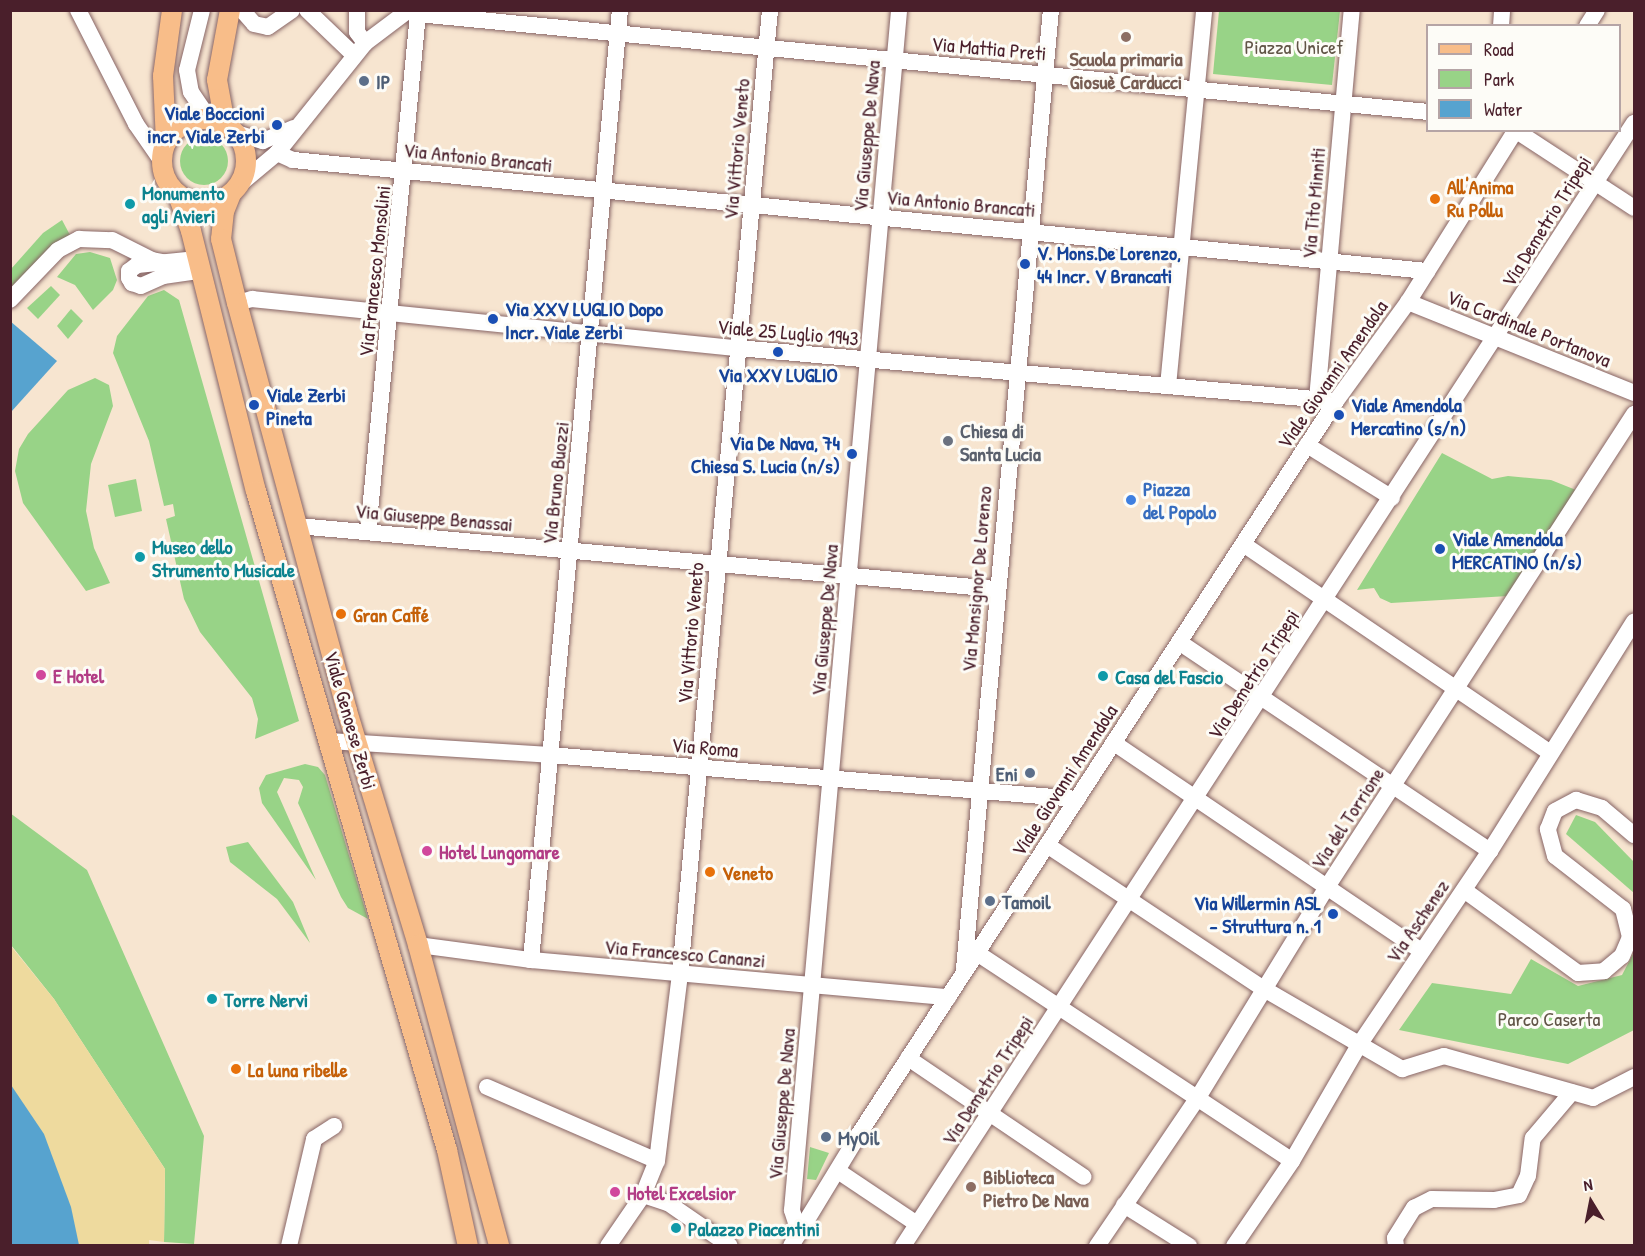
<!DOCTYPE html>
<meta charset="utf-8">
<style>
body{margin:0}
#map{position:relative;width:1645px;height:1256px;overflow:hidden;background:#f7e5d0;font-family:"Patrick Hand",sans-serif}
div>[style]{position:absolute}
[style*='--x']{left:calc(var(--x)*1px);top:calc(var(--y)*1px);width:calc(var(--w)*1px);rotate:calc(var(--a)*1deg)}
.green>*{inset:0;background:#98d387}
.round{border-radius:50%}
.sand>*{inset:0;background:#eeda9e}
.water>*{inset:0;background:#57a3cf}
.roads{filter:drop-shadow(0 0 2px #876465) drop-shadow(0 0 2px #876465)}
.minor>*{height:16px;margin:-8px;padding:0 8px;transform-origin:8px;border-radius:8px;background:#fff}
.major>*{height:20px;margin:-10px;padding:0 10px;transform-origin:10px;border-radius:10px;background:#f8bd89}
.major>.ring{margin:-10px;padding:0;box-sizing:content-box;background:none;border:20px solid #f8bd89;border-radius:50%}
.dots>*{width:16px;height:16px;translate:-50% -50%;box-sizing:border-box;border:3px solid #fdfcf7;border-radius:50%}
span{translate:-50% -50%;white-space:nowrap;text-align:center;line-height:1.15;-webkit-text-stroke:6px #fdfcf7;paint-order:stroke}
.park-label{font-size:20px;color:#615547}
.street-label{font-size:20px;color:#4a1f2b}
.education-label{font-size:20px;color:#785e54;font-weight:700}
.left{translate:0 -50%;text-align:left}
.service-label{font-size:20px;color:#4e5e75;font-weight:700}
.right{translate:-100% -50%;text-align:right}
.transit-label{font-size:20px;color:#164399;font-weight:700}
.food-label{font-size:20px;color:#c56008;font-weight:700}
.culture-label{font-size:20px;color:#0d838f;font-weight:700}
.worship-label{font-size:20px;color:#5b616d;font-weight:700}
.shop-label{font-size:20px;color:#366cbe;font-weight:700}
.hotel-label{font-size:20px;color:#b23c85;font-weight:700}
.frame{position:absolute;inset:0;border:12px solid #4a1f2b;pointer-events:none}
.legend{position:absolute;left:1426px;top:24px;width:195px;height:108px;box-sizing:border-box;background:#fdfcf7;border:2px solid #b5a4a5;margin:0;padding:8px 10px;list-style:none;font-size:18px;color:#4a1f2b}
.legend li{display:flex;align-items:center;gap:12px;height:30px}
.legend b{width:30px;border:2px solid #b5a4a5}
.north{position:absolute;left:1561px;top:1172px;width:60px;height:60px;-webkit-text-stroke:4px #fdfcf7;paint-order:stroke;rotate:350deg;font-size:16px;font-weight:700;line-height:24px;text-align:center;color:#4a1f2b}
.north::after{content:'';display:block;margin:auto;width:21px;height:27px;background:#4a1f2b;clip-path:polygon(50% 0,100% 100%,50% 72%,0 100%)}
</style>
<div id="map">
<div class="green">
<i style="clip-path:polygon(1219px 11px,1340px 11px,1332px 85px,1213px 74px)"></i>
<i class="round" style="left:180px;top:137px;width:48px;height:48px"></i>
<i style="clip-path:polygon(62px 220px,70px 235px,11px 288px,11px 269px,43px 233px)"></i>
<i style="clip-path:polygon(90px 252px,110px 258px,117px 280px,113px 290px,93px 310px,75px 285px,57px 277px,76px 254px)"></i>
<i style="clip-path:polygon(51px 286px,60px 295px,38px 319px,27px 308px)"></i>
<i style="clip-path:polygon(164px 290px,179px 300px,299px 721px,255px 739px,258px 719px,252px 698px,200px 632px,184px 599px,166px 519px,175px 516px,173px 504px,164px 506px,149px 441px,113px 353px,117px 336px,148px 296px)"></i>
<i style="clip-path:polygon(71px 309px,83px 321px,68px 339px,57px 326px)"></i>
<i style="clip-path:polygon(95px 378px,109px 385px,113px 406px,91px 464px,86px 511px,94px 548px,110px 583px,86px 591px,23px 503px,15px 471px,19px 449px,28px 434px,68px 390px)"></i>
<i style="clip-path:polygon(1442px 453px,1492px 479px,1508px 476px,1551px 480px,1576px 490px,1508px 596px,1391px 603px,1380px 598px,1374px 588px,1357px 590px)"></i>
<i style="clip-path:polygon(136px 479px,142px 511px,115px 517px,108px 485px)"></i>
<i style="clip-path:polygon(305px 764px,318px 767px,325px 775px,368px 919px,348px 908px,341px 897px,298px 803px,303px 787px,299px 780px,284px 778px,277px 792px,316px 880px,262px 803px,259px 788px,266px 775px)"></i>
<i style="clip-path:polygon(10px 813px,87px 870px,204px 1136px,194px 1244px,164px 1242px,165px 1169px,54px 999px,11px 945px)"></i>
<i style="clip-path:polygon(1576px 815px,1595px 822px,1634px 862px,1634px 893px,1566px 834px)"></i>
<i style="clip-path:polygon(248px 842px,293px 902px,310px 943px,277px 899px,230px 862px,226px 847px)"></i>
<i style="clip-path:polygon(1634px 952px,1634px 1030px,1568px 1064px,1399px 1030px,1432px 983px,1511px 994px,1531px 959px,1578px 986px,1622px 975px)"></i>
<i style="clip-path:polygon(810px 1147px,829px 1153px,816px 1180px,807px 1179px)"></i>
</div>
<div class="sand">
<i style="clip-path:polygon(10px 945px,54px 999px,165px 1169px,164px 1242px,149px 1240px,149px 1246px,77px 1245px,11px 1090px)"></i>
</div>
<div class="water">
<i style="clip-path:polygon(10px 321px,57px 361px,11px 412px,10px 412px)"></i>
<i style="clip-path:polygon(11px 1085px,44px 1134px,71px 1207px,79px 1245px,11px 1245px)"></i>
</div>
<div class="roads">
<div class="minor">
<i style="--x:78;--y:10;--w:128;--a:63"></i>
<i style="--x:136;--y:124;--w:44;--a:55.2"></i>
<i style="--x:202;--y:10;--w:62;--a:104"></i>
<i style="--x:187;--y:70;--w:22;--a:80"></i>
<i style="--x:191;--y:92;--w:32;--a:56"></i>
<i style="--x:242;--y:10;--w:18;--a:49"></i>
<i style="--x:254;--y:24;--w:14;--a:12"></i>
<i style="--x:268;--y:27;--w:29;--a:-35"></i>
<i style="--x:307;--y:10;--w:65;--a:43.8"></i>
<i style="--x:357;--y:10;--w:22;--a:90"></i>
<i style="--x:357;--y:32;--w:14;--a:54"></i>
<i style="--x:414;--y:10;--w:6;--a:45"></i>
<i style="--x:418;--y:14;--w:1015;--a:5.54"></i>
<i style="--x:1501;--y:26;--w:16;--a:-86"></i>
<i style="--x:1587;--y:26;--w:19;--a:-58"></i>
<i style="--x:1515;--y:130;--w:142;--a:33.2"></i>
<i style="--x:236;--y:133;--w:28;--a:17"></i>
<i style="--x:263;--y:141;--w:33;--a:-23"></i>
<i style="--x:277;--y:153;--w:17;--a:24"></i>
<i style="--x:293;--y:160;--w:1140;--a:5.59"></i>
<i style="--x:239;--y:185;--w:50;--a:-40.1"></i>
<i style="--x:277;--y:153;--w:141;--a:-51.3"></i>
<i style="--x:365;--y:43;--w:55;--a:-36.9"></i>
<i style="--x:197;--y:259;--w:60;--a:174.3"></i>
<i style="--x:137;--y:265;--w:10;--a:143"></i>
<i style="--x:129;--y:271;--w:7;--a:90"></i>
<i style="--x:129;--y:278;--w:6;--a:59"></i>
<i style="--x:132;--y:283;--w:9;--a:18"></i>
<i style="--x:141;--y:286;--w:24;--a:-24"></i>
<i style="--x:163;--y:276;--w:37;--a:-8"></i>
<i style="--x:10;--y:300;--w:69;--a:-46.2"></i>
<i style="--x:58;--y:250;--w:24;--a:-28"></i>
<i style="--x:79;--y:239;--w:33;--a:2"></i>
<i style="--x:112;--y:240;--w:45;--a:26.6"></i>
<i style="--x:152;--y:260;--w:16;--a:11"></i>
<i style="--x:1408;--y:302;--w:244;--a:21.9"></i>
<i style="--x:237;--y:303;--w:16;--a:-15"></i>
<i style="--x:252;--y:299;--w:488;--a:5.8"></i>
<i style="--x:738;--y:348;--w:600;--a:5.06"></i>
<i style="--x:1168;--y:386;--w:378;--a:-84.5"></i>
<i style="--x:1317;--y:399;--w:391;--a:-84.9"></i>
<i style="--x:1307;--y:445;--w:100;--a:31.9"></i>
<i style="--x:298;--y:526;--w:701;--a:5.16"></i>
<i style="--x:368;--y:532;--w:520;--a:-84.49"></i>
<i style="--x:1243;--y:544;--w:372;--a:34.2"></i>
<i style="--x:1179;--y:642;--w:375;--a:33.9"></i>
<i style="--x:329;--y:741;--w:221;--a:3.6"></i>
<i style="--x:550;--y:755;--w:529;--a:4.77"></i>
<i style="--x:1114;--y:743;--w:371;--a:34.1"></i>
<i style="--x:1047;--y:845;--w:260;--a:33.6"></i>
<i style="--x:1264;--y:989;--w:160;--a:30.1"></i>
<i style="--x:1402;--y:1069;--w:44;--a:-17.2"></i>
<i style="--x:1444;--y:1056;--w:155;--a:15.7"></i>
<i style="--x:1593;--y:1098;--w:46;--a:-27.1"></i>
<i style="--x:1464;--y:890;--w:141;--a:36.1"></i>
<i style="--x:1578;--y:973;--w:26;--a:-4"></i>
<i style="--x:1604;--y:971;--w:23;--a:-40"></i>
<i style="--x:1622;--y:956;--w:21;--a:-67"></i>
<i style="--x:1630;--y:937;--w:29;--a:-104"></i>
<i style="--x:1623;--y:909;--w:86;--a:-142.1"></i>
<i style="--x:1555;--y:856;--w:28;--a:-105"></i>
<i style="--x:1548;--y:829;--w:19;--a:-69"></i>
<i style="--x:1555;--y:811;--w:24;--a:-28"></i>
<i style="--x:1576;--y:800;--w:27;--a:17"></i>
<i style="--x:1602;--y:808;--w:42;--a:40.2"></i>
<i style="--x:418;--y:945;--w:114;--a:7.6"></i>
<i style="--x:531;--y:960;--w:419;--a:5.1"></i>
<i style="--x:977;--y:953;--w:377;--a:33.4"></i>
<i style="--x:531;--y:960;--w:954;--a:-84.65"></i>
<i style="--x:964;--y:969;--w:963;--a:-84.82"></i>
<i style="--x:908;--y:1058;--w:212;--a:34.1"></i>
<i style="--x:487;--y:1087;--w:185;--a:23.5"></i>
<i style="--x:838;--y:1171;--w:95;--a:33.9"></i>
<i style="--x:643;--y:1195;--w:26;--a:18"></i>
<i style="--x:668;--y:1203;--w:75;--a:34.7"></i>
<i style="--x:1124;--y:1205;--w:77;--a:32.2"></i>
<i style="--x:799;--y:1232;--w:23;--a:-108"></i>
<i style="--x:792;--y:1210;--w:1205;--a:-84.9"></i>
<i style="--x:289;--y:1246;--w:110;--a:-76.8"></i>
<i style="--x:314;--y:1139;--w:24;--a:-33"></i>
<i style="--x:608;--y:1246;--w:62;--a:-55.5"></i>
<i style="--x:643;--y:1195;--w:37;--a:-68"></i>
<i style="--x:657;--y:1161;--w:189;--a:-83"></i>
<i style="--x:680;--y:973;--w:967;--a:-84.66"></i>
<i style="--x:791;--y:1246;--w:131;--a:-58.7"></i>
<i style="--x:859;--y:1134;--w:875;--a:-56.95"></i>
<i style="--x:1336;--y:401;--w:122;--a:-54"></i>
<i style="--x:1408;--y:302;--w:203;--a:-57.9"></i>
<i style="--x:903;--y:1246;--w:1340;--a:-56.94"></i>
<i style="--x:1097;--y:1246;--w:178;--a:-55.8"></i>
<i style="--x:1197;--y:1099;--w:249;--a:-58.5"></i>
<i style="--x:1327;--y:887;--w:564;--a:-57.01"></i>
<i style="--x:1234;--y:1246;--w:103;--a:-55.7"></i>
<i style="--x:1292;--y:1161;--w:134;--a:-60"></i>
<i style="--x:1359;--y:1045;--w:234;--a:-56"></i>
<i style="--x:1490;--y:851;--w:271;--a:-57.9"></i>
<i style="--x:1396;--y:1246;--w:8;--a:-97"></i>
<i style="--x:1395;--y:1238;--w:36;--a:-58"></i>
<i style="--x:1414;--y:1208;--w:20;--a:-27"></i>
<i style="--x:1432;--y:1199;--w:62;--a:0.9"></i>
<i style="--x:1494;--y:1200;--w:25;--a:-11"></i>
<i style="--x:1519;--y:1195;--w:21;--a:-65"></i>
<i style="--x:1528;--y:1176;--w:38;--a:-83"></i>
<i style="--x:1533;--y:1138;--w:60;--a:-49.7"></i>
</div>
<div class="major">
<i class="ring" style="left:162px;top:119px;width:64px;height:64px"></i>
<i style="--x:225;--y:124;--w:45;--a:-100.3"></i>
<i style="--x:217;--y:80;--w:71;--a:-79.5"></i>
<i style="--x:166;--y:142;--w:66;--a:-92.6"></i>
<i style="--x:163;--y:76;--w:67;--a:-82.2"></i>
<i style="--x:231;--y:194;--w:18;--a:112"></i>
<i style="--x:224;--y:211;--w:28;--a:96"></i>
<i style="--x:221;--y:239;--w:66;--a:76"></i>
<i style="--x:237;--y:303;--w:423;--a:74.9"></i>
<i style="--x:347;--y:711;--w:245;--a:73.1"></i>
<i style="--x:418;--y:945;--w:312;--a:74.9"></i>
<i style="--x:178;--y:195;--w:38;--a:70"></i>
<i style="--x:191;--y:231;--w:268;--a:76"></i>
<i style="--x:256;--y:491;--w:686;--a:73.84"></i>
<i style="--x:447;--y:1150;--w:98;--a:77.7"></i>
</div>
</div>
<div class="dots">
<i style="left:1126px;top:37px;background:#8d6e63"></i>
<i style="left:364px;top:81px;background:#5c6f8a"></i>
<i style="left:277px;top:125px;background:#1a4fb4"></i>
<i style="left:1435px;top:199px;background:#e8710a"></i>
<i style="left:130px;top:204px;background:#0f9aa8"></i>
<i style="left:1025px;top:264px;background:#1a4fb4"></i>
<i style="left:493px;top:319px;background:#1a4fb4"></i>
<i style="left:778px;top:352px;background:#1a4fb4"></i>
<i style="left:254px;top:405px;background:#1a4fb4"></i>
<i style="left:1339px;top:415px;background:#1a4fb4"></i>
<i style="left:948px;top:441px;background:#6b7280"></i>
<i style="left:852px;top:454px;background:#1a4fb4"></i>
<i style="left:1131px;top:500px;background:#3f7fe0"></i>
<i style="left:1440px;top:549px;background:#1a4fb4"></i>
<i style="left:140px;top:557px;background:#0f9aa8"></i>
<i style="left:341px;top:614px;background:#e8710a"></i>
<i style="left:41px;top:675px;background:#d1479c"></i>
<i style="left:1103px;top:676px;background:#0f9aa8"></i>
<i style="left:1030px;top:773px;background:#5c6f8a"></i>
<i style="left:427px;top:851px;background:#d1479c"></i>
<i style="left:710px;top:872px;background:#e8710a"></i>
<i style="left:990px;top:901px;background:#5c6f8a"></i>
<i style="left:1333px;top:914px;background:#1a4fb4"></i>
<i style="left:212px;top:999px;background:#0f9aa8"></i>
<i style="left:236px;top:1069px;background:#e8710a"></i>
<i style="left:826px;top:1137px;background:#5c6f8a"></i>
<i style="left:971px;top:1187px;background:#8d6e63"></i>
<i style="left:615px;top:1192px;background:#d1479c"></i>
<i style="left:676px;top:1228px;background:#0f9aa8"></i>
</div>
<div class="park-label">
<span style="left:1294px;top:46px">Piazza Unicef</span>
<span style="left:1549px;top:1018px">Parco Caserta</span>
</div>
<div class="street-label">
<span style="left:989px;top:48px;rotate:5deg">Via Mattia Preti</span>
<span style="left:866px;top:136px;rotate:-85deg">Via Giuseppe De Nava</span>
<span style="left:736px;top:149px;rotate:-85deg">Via Vittorio Veneto</span>
<span style="left:478px;top:157px;rotate:6deg">Via Antonio Brancati</span>
<span style="left:961px;top:203px;rotate:5deg">Via Antonio Brancati</span>
<span style="left:1313px;top:203px;rotate:-85deg">Via Tito Minniti</span>
<span style="left:1546px;top:221px;rotate:-58deg">Via Demetrio Tripepi</span>
<span style="left:374px;top:271px;rotate:-84deg">Via Francesco Monsolini</span>
<span style="left:1529px;top:328px;rotate:22deg">Via Cardinale Portanova</span>
<span style="left:788px;top:332px;rotate:5deg">Viale 25 Luglio 1943</span>
<span style="left:1332px;top:374px;rotate:-55deg">Viale Giovanni Amendola</span>
<span style="left:555px;top:483px;rotate:-84deg">Via Bruno Buozzi</span>
<span style="left:434px;top:517px;rotate:5deg">Via Giuseppe Benassai</span>
<span style="left:976px;top:579px;rotate:-85deg">Via Monsignor De Lorenzo</span>
<span style="left:824px;top:620px;rotate:-85deg">Via Giuseppe De Nava</span>
<span style="left:690px;top:633px;rotate:-85deg">Via Vittorio Veneto</span>
<span style="left:1253px;top:674px;rotate:-57deg">Via Demetrio Tripepi</span>
<span style="left:351px;top:720px;rotate:74deg">Viale Genoese Zerbi</span>
<span style="left:705px;top:747px;rotate:5deg">Via Roma</span>
<span style="left:1064px;top:780px;rotate:-57deg">Viale Giovanni Amendola</span>
<span style="left:1347px;top:818px;rotate:-57deg">Via del Torrione</span>
<span style="left:1417px;top:921px;rotate:-56deg">Via Aschenez</span>
<span style="left:685px;top:953px;rotate:5deg">Via Francesco Cananzi</span>
<span style="left:987px;top:1080px;rotate:-57deg">Via Demetrio Tripepi</span>
<span style="left:781px;top:1104px;rotate:-85deg">Via Giuseppe De Nava</span>
</div>
<div class="education-label">
<span style="left:1126px;top:70px">Scuola primaria<br>Giosuè Carducci</span>
<span class="left" style="left:983px;top:1188px">Biblioteca<br>Pietro De Nava</span>
</div>
<div class="service-label">
<span class="left" style="left:376px;top:81px">IP</span>
<span class="right" style="left:1018px;top:773px">Eni</span>
<span class="left" style="left:1002px;top:901px">Tamoil</span>
<span class="left" style="left:838px;top:1137px">MyOil</span>
</div>
<div class="transit-label">
<span class="right" style="left:265px;top:124px">Viale Boccioni<br>incr. Viale Zerbi</span>
<span class="left" style="left:1037px;top:264px">V. Mons.De Lorenzo,<br>44 Incr. V Brancati</span>
<span class="left" style="left:505px;top:320px">Via XXV LUGLIO Dopo<br>Incr. Viale Zerbi</span>
<span style="left:778px;top:374px">Via XXV LUGLIO</span>
<span class="left" style="left:266px;top:406px">Viale Zerbi<br>Pineta</span>
<span class="left" style="left:1351px;top:416px">Viale Amendola<br>Mercatino (s/n)</span>
<span class="right" style="left:840px;top:454px">Via De Nava, 74<br>Chiesa S. Lucia (n/s)</span>
<span class="left" style="left:1452px;top:550px">Viale Amendola<br>MERCATINO (n/s)</span>
<span class="right" style="left:1321px;top:914px">Via Willermin ASL<br>- Struttura n. 1</span>
</div>
<div class="food-label">
<span class="left" style="left:1447px;top:198px">All'Anima<br>Ru Pollu</span>
<span class="left" style="left:353px;top:614px">Gran Caffé</span>
<span class="left" style="left:722px;top:872px">Veneto</span>
<span class="left" style="left:248px;top:1069px">La luna ribelle</span>
</div>
<div class="culture-label">
<span class="left" style="left:142px;top:204px">Monumento<br>agli Avieri</span>
<span class="left" style="left:152px;top:558px">Museo dello<br>Strumento Musicale</span>
<span class="left" style="left:1115px;top:676px">Casa del Fascio</span>
<span class="left" style="left:224px;top:999px">Torre Nervi</span>
<span class="left" style="left:688px;top:1228px">Palazzo Piacentini</span>
</div>
<div class="worship-label">
<span class="left" style="left:960px;top:442px">Chiesa di<br>Santa Lucia</span>
</div>
<div class="shop-label">
<span class="left" style="left:1143px;top:500px">Piazza<br>del Popolo</span>
</div>
<div class="hotel-label">
<span class="left" style="left:53px;top:675px">E Hotel</span>
<span class="left" style="left:439px;top:851px">Hotel Lungomare</span>
<span class="left" style="left:627px;top:1192px">Hotel Excelsior</span>
</div>
<div class="frame"></div>
<ul class="legend">
<li><b style="height:8px;background:#f8bd89"></b>Road</li>
<li><b style="height:16px;background:#98d387"></b>Park</li>
<li><b style="height:16px;background:#57a3cf"></b>Water</li>
</ul>
<div class="north">N</div>
</div>
